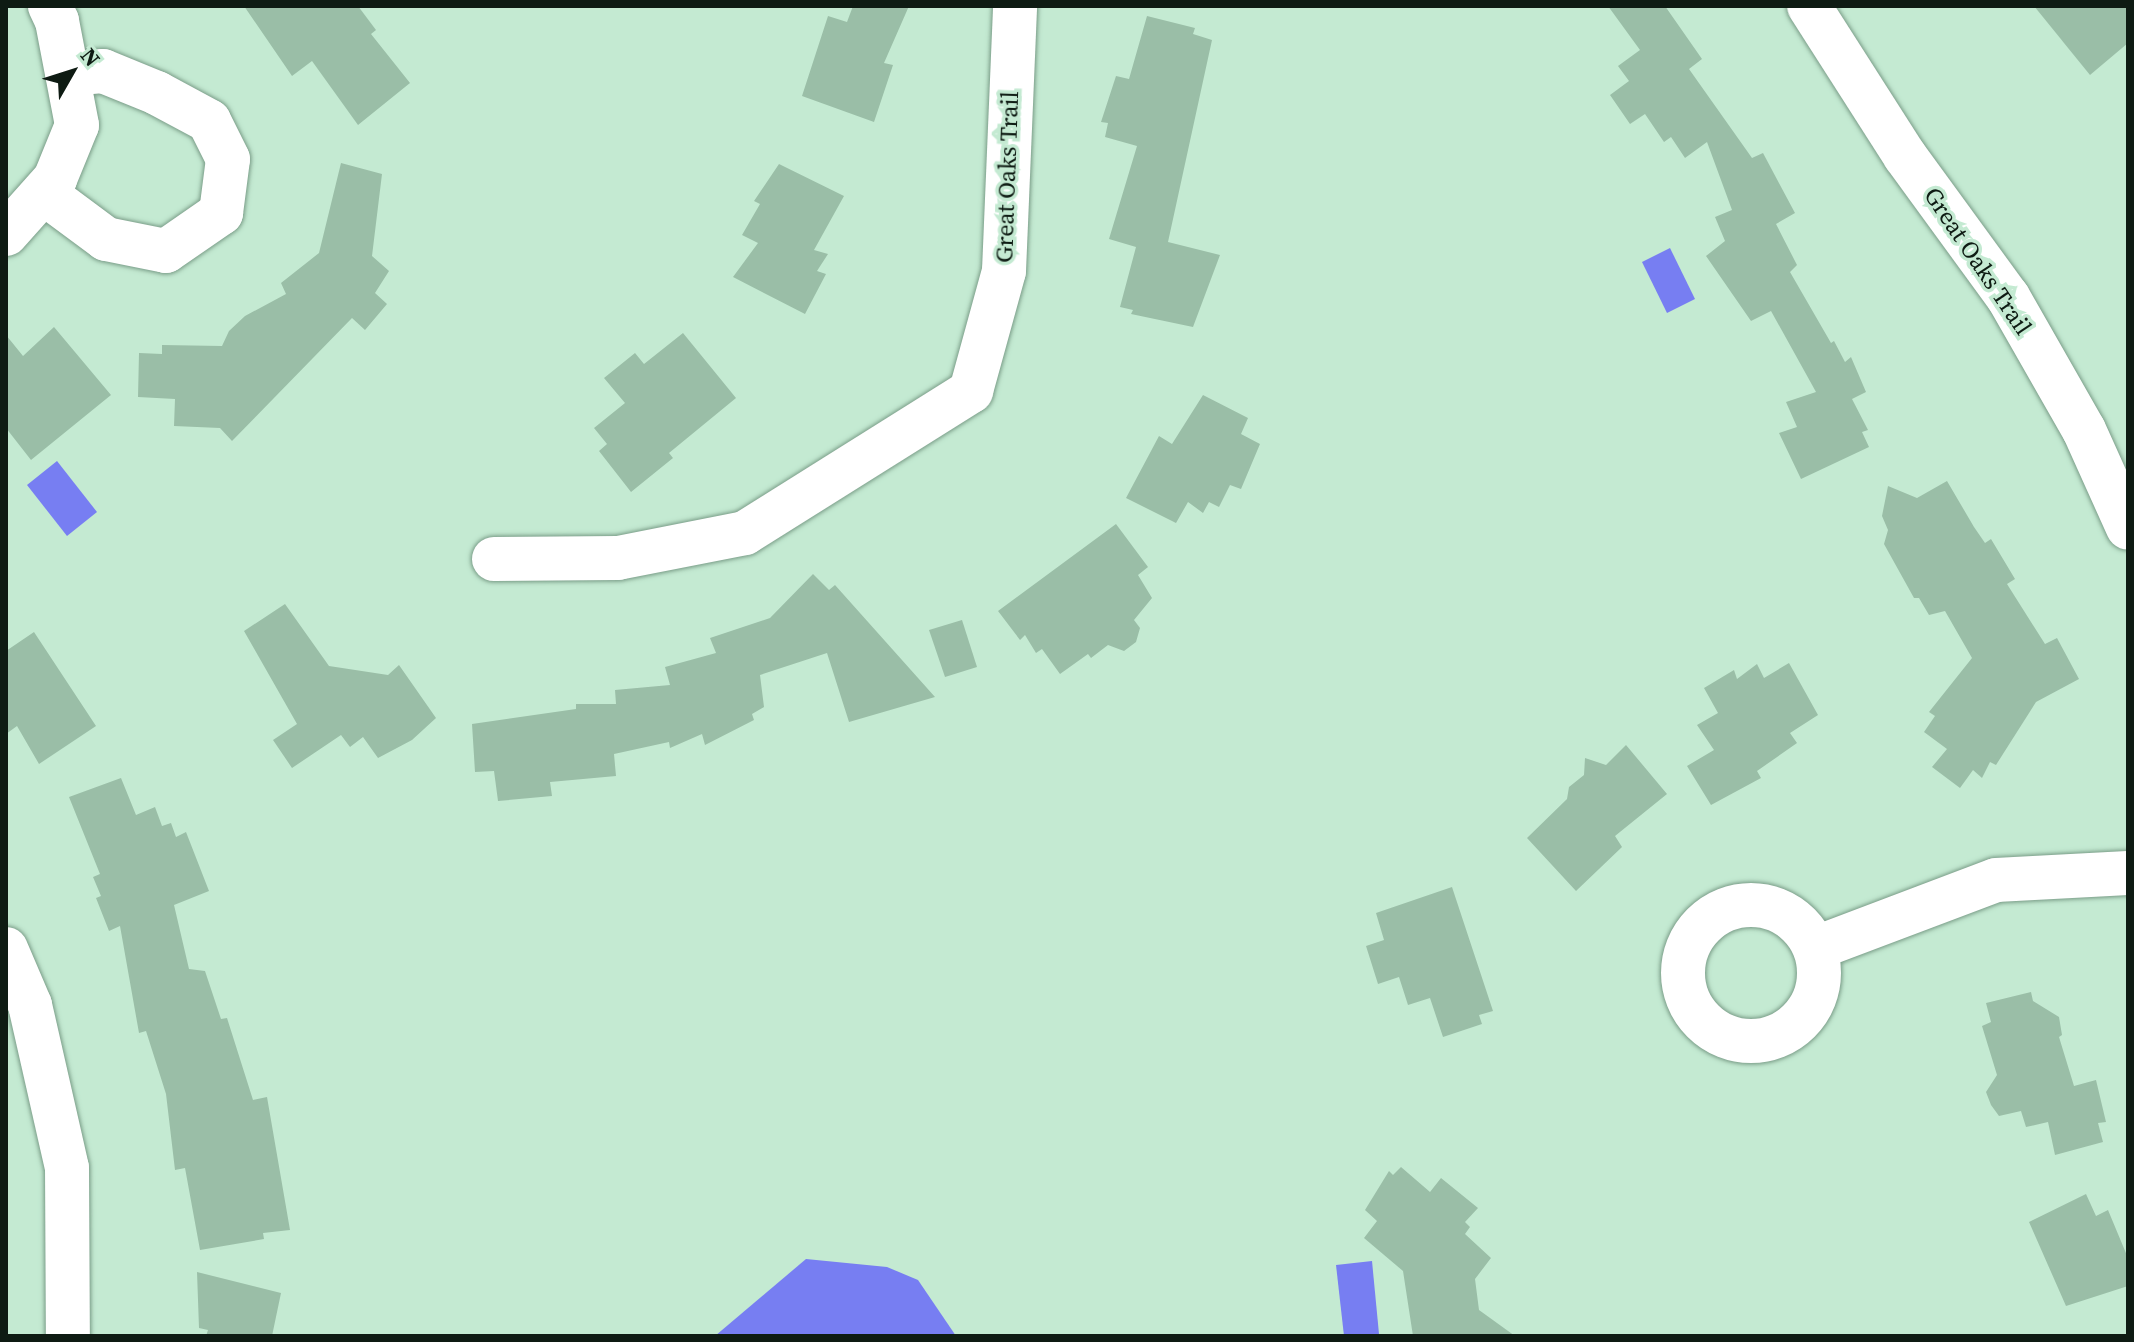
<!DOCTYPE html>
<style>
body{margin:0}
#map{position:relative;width:2134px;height:1342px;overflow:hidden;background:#c4ead2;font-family:"Source Serif 4",serif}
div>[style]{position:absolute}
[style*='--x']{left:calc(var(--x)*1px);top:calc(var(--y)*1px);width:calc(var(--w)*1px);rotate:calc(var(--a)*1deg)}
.water>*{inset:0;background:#777ef2}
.building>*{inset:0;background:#9abea7}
.roads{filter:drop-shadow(0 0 2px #7a9d88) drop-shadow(0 0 2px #7a9d88)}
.street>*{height:44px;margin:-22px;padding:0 22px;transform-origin:22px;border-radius:22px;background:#fff}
.street>.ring{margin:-22px;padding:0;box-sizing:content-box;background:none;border:44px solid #fff;border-radius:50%}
span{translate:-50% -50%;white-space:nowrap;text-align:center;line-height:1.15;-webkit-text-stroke:7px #c4ead2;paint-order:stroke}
.street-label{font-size:24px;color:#0e1b13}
.frame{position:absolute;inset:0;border:8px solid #0e1b13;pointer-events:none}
.north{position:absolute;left:32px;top:32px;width:80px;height:80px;-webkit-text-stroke:6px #c4ead2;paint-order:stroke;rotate:51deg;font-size:22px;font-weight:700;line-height:32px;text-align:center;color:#0e1b13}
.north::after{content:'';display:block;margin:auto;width:28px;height:36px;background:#0e1b13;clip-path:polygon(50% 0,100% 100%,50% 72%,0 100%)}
</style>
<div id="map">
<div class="water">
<i style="clip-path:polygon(1670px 248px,1695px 299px,1667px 313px,1642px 262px)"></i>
<i style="clip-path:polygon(57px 461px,97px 512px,67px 536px,27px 485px)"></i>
<i style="clip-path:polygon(806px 1259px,887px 1267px,918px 1280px,956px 1336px,715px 1336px)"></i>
<i style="clip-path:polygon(1372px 1261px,1379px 1334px,1344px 1336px,1336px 1265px)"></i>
</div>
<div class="building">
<i style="clip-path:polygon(244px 6px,358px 6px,376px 30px,371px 34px,410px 83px,358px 125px,312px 61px,292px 76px)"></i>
<i style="clip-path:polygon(853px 6px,909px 6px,884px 63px,893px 65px,874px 122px,802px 96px,828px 16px,847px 22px)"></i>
<i style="clip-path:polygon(1608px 6px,1665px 6px,1702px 59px,1689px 69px,1752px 158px,1763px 153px,1795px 213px,1776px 224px,1797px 265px,1790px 272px,1831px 343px,1834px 341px,1845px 362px,1851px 357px,1866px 392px,1852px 399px,1868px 430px,1862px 432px,1869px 447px,1801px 479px,1779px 433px,1797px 427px,1786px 402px,1816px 392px,1771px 311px,1751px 321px,1706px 256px,1725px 241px,1715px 217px,1732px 210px,1707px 142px,1685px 158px,1671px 137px,1664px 142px,1645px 114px,1630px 124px,1610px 95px,1629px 81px,1618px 66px,1640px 50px)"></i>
<i style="clip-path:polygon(2034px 6px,2128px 6px,2128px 43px,2090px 75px)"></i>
<i style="clip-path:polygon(1147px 16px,1195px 28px,1193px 34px,1212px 40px,1168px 242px,1220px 255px,1193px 327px,1131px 314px,1133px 310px,1120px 307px,1136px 247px,1109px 239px,1137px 146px,1105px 137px,1108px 123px,1101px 122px,1116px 76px,1129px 79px)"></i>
<i style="clip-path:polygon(341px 163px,382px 174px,372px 256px,389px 271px,375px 293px,387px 304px,365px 330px,352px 318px,232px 441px,220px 428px,174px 426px,175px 399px,138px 397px,139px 353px,162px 354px,162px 345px,222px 346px,229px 331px,245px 316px,286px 294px,281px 283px,319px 253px)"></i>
<i style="clip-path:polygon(779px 164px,844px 196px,814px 250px,828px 254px,817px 271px,826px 274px,805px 314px,733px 277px,758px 243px,742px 235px,760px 204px,754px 201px)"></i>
<i style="clip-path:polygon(54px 327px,111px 395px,31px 460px,6px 428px,6px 335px,23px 356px)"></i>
<i style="clip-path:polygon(683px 333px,736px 398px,669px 453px,673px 458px,631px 492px,599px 451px,607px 444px,594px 428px,625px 403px,604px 378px,635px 353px,644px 364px)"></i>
<i style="clip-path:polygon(1203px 395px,1248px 418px,1241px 434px,1260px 444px,1241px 489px,1230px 485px,1219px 507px,1209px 502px,1203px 513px,1188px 502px,1176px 523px,1126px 498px,1159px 436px,1172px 444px)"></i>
<i style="clip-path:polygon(1947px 481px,1974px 527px,1985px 543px,1991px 539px,2015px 579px,2007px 584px,2045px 644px,2057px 638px,2079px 679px,2036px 702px,1996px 765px,1990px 762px,1982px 778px,1973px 770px,1960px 788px,1932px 767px,1947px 749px,1924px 732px,1935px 716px,1929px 712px,1972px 658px,1945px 611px,1929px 615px,1919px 598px,1914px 598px,1884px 544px,1888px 530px,1882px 516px,1888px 486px,1917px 498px)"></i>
<i style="clip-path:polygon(1116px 524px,1148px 567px,1138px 575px,1152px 598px,1134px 620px,1140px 628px,1136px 642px,1124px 651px,1108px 645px,1091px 658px,1088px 654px,1060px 674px,1042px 649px,1036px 653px,1025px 635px,1020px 640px,998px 611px)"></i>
<i style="clip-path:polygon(813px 574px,829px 590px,835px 585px,935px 697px,849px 722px,827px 653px,760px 675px,764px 707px,752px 714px,754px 720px,705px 745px,702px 734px,670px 748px,669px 742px,614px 754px,616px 776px,550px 782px,552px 796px,498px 801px,494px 771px,475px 772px,472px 724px,576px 709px,576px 704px,616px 704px,615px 690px,670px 685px,665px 667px,716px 653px,710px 638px,770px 618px)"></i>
<i style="clip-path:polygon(285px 604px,329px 666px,388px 675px,399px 665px,436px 718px,412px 740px,378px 758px,363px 737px,350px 747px,341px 735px,292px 768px,273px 740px,297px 724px,244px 631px)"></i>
<i style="clip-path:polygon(962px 620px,977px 667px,945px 677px,929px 630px)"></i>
<i style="clip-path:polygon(34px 632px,96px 726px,39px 764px,17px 726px,6px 734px,6px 651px)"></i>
<i style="clip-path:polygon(1789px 663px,1818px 715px,1790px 733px,1797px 743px,1757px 771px,1761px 778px,1711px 805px,1687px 766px,1714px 750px,1697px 725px,1718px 713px,1704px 688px,1734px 670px,1737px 679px,1757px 664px,1764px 678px)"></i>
<i style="clip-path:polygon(1626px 745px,1667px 794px,1615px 836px,1622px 847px,1576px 891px,1527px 838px,1567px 799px,1569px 787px,1584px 775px,1585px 758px,1606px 765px)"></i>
<i style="clip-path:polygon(121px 778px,136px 815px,155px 807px,162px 826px,171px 823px,176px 837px,186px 832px,209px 891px,174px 905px,189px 969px,205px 971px,221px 1019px,227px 1018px,253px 1100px,267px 1097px,290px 1230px,263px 1233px,264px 1239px,200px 1250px,185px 1168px,175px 1170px,166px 1094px,146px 1031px,139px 1033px,120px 926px,109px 931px,96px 898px,101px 896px,93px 877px,100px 874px,69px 797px)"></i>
<i style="clip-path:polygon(1452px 887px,1493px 1011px,1479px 1015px,1482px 1024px,1443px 1037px,1430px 998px,1408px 1005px,1399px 977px,1378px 984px,1366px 946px,1384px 940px,1376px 913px)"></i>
<i style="clip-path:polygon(2031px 992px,2033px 1001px,2059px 1017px,2062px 1035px,2059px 1037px,2074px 1086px,2096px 1080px,2106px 1122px,2098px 1123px,2103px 1142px,2055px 1155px,2048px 1122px,2026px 1127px,2021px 1111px,1999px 1116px,1991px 1105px,1986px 1092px,1997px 1075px,1982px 1026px,1991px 1022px,1986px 1003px)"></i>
<i style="clip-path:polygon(1401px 1167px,1430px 1192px,1441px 1178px,1478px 1208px,1465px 1222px,1470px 1227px,1465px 1234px,1491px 1258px,1475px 1279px,1479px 1310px,1515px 1336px,1413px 1336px,1403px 1271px,1364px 1238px,1377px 1221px,1365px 1210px,1389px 1171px,1393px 1175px)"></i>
<i style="clip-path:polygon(2086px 1194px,2096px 1216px,2108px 1210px,2128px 1258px,2128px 1286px,2066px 1306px,2029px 1222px)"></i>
<i style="clip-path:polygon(197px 1272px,281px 1293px,272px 1336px,206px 1336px,208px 1330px,199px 1328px)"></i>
</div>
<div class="roads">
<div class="street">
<i style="--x:1809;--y:6;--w:178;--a:57.4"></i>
<i style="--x:1905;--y:156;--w:175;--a:53.9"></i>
<i style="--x:2008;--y:297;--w:153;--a:60.3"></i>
<i style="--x:2084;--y:430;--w:107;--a:65.8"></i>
<i style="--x:44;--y:193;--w:77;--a:36.6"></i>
<i style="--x:106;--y:239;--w:61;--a:11.3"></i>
<i style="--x:166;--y:251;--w:67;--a:-34.6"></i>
<i style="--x:221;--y:213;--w:54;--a:-82.6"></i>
<i style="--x:228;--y:159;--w:42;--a:-116.6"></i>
<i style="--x:209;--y:121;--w:59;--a:-151.7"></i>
<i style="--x:157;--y:93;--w:58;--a:-157.8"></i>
<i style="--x:103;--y:71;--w:36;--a:175"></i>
<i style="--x:6;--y:234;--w:74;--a:-48.3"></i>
<i style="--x:55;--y:179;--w:58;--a:-67.8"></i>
<i style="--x:77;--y:125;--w:106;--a:-100.9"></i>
<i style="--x:57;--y:21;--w:17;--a:-115"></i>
<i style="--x:494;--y:559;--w:124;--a:-0.5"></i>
<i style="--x:618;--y:558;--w:129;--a:-11.1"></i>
<i style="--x:745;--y:533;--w:267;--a:-32.1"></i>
<i style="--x:971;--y:391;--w:124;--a:-74.6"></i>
<i style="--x:1004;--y:271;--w:265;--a:-87.6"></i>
<i class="ring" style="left:1683px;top:905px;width:92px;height:92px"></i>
<i style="--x:1816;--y:948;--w:192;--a:-20.7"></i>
<i style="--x:1996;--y:880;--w:132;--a:-3"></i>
<i style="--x:6;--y:949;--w:61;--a:66.8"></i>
<i style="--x:30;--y:1005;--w:167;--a:77.2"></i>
<i style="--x:67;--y:1168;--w:168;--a:89.7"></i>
</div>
</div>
<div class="street-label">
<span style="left:1007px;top:177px;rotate:-88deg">Great Oaks Trail</span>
<span style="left:1978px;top:261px;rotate:56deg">Great Oaks Trail</span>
</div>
<div class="frame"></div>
<div class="north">N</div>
</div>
